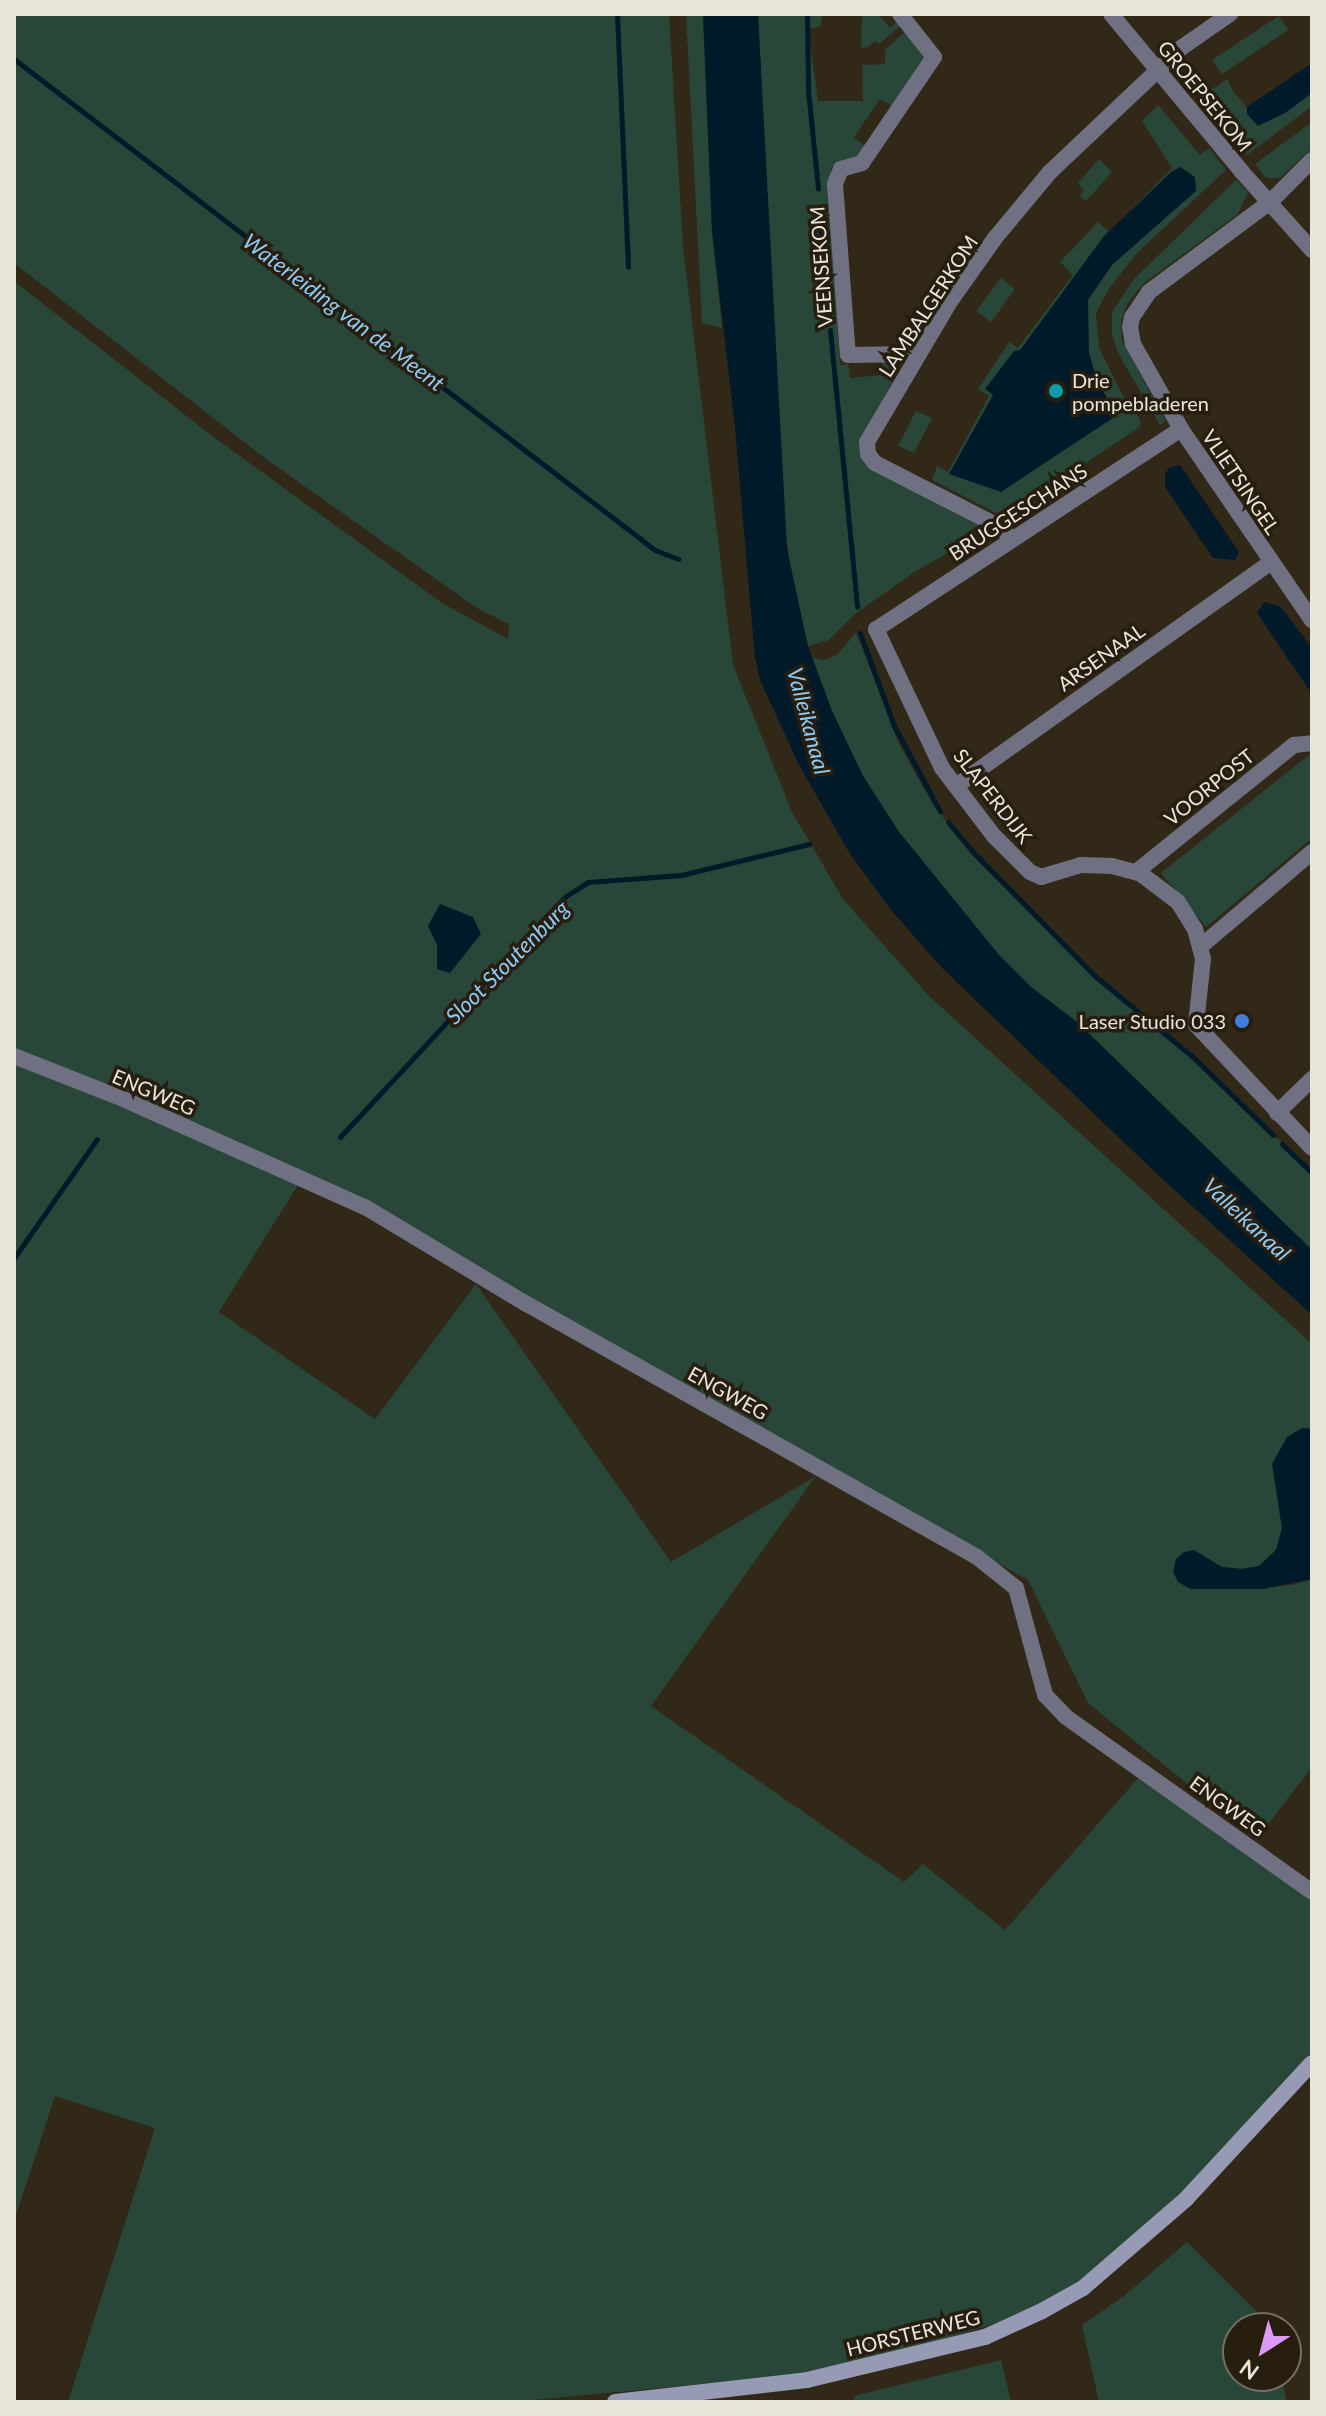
<!DOCTYPE html>
<style>
body{margin:0}
#map{position:relative;width:1326px;height:2416px;overflow:hidden;background:#312818;font-family:Lato,sans-serif}
div>[style]{position:absolute}
[style*='--x']{left:calc(var(--x)*1px);top:calc(var(--y)*1px);width:calc(var(--w)*1px);rotate:calc(var(--a)*1deg)}
.green>*{inset:0;background:#284738}
.water>*{inset:0;background:#001a2a}
.stream>*{height:5px;margin:-2.5px;padding:0 2.5px;transform-origin:2.5px;border-radius:2.5px;background:#001a2a}
.street>*{height:16px;margin:-8px;padding:0 8px;transform-origin:8px;border-radius:8px;background:#6f7182}
.secondary>*{height:16px;margin:-8px;padding:0 8px;transform-origin:8px;border-radius:8px;background:#979ab5}
.dots>*{width:22px;height:22px;translate:-50% -50%;box-sizing:border-box;border:4px solid #271e0f;border-radius:50%}
span{translate:-50% -50%;white-space:nowrap;text-align:center;line-height:1.15;-webkit-text-stroke:7px #271e0f;paint-order:stroke}
.street-label{font-size:20px;color:#eae5db}
.poi-label{font-size:20px;color:#eae5db}
.left{translate:0 -50%;text-align:left}
.right{translate:-100% -50%;text-align:right}
.water-label{font-size:22px;color:#8dccf6;font-style:italic}
.frame{position:absolute;inset:0;border:16px solid #eae5db;pointer-events:none}
.north{position:absolute;left:1222px;top:2312px;width:80px;height:80px;box-sizing:border-box;background:#271e0f;border:2px solid #756e61;border-radius:50%;rotate:216deg;font-size:22px;font-weight:700;line-height:32px;text-align:center;color:#eae5db}
.north::after{content:'';display:block;margin:auto;width:28px;height:36px;background:#dc99f5;clip-path:polygon(50% 0,100% 100%,50% 72%,0 100%)}
</style>
<div id="map">
<div class="green">
<i style="clip-path:polygon(14px 14px,669px 14px,683px 246px,733px 665px,792px 812px,843px 899px,929px 996px,1312px 1344px,1312px 1429px,1302px 1428px,1279px 1509px,1282px 1528px,1276px 1550px,1259px 1566px,1242px 1569px,1222px 1567px,1194px 1551px,1176px 1559px,1191px 1589px,1292px 1585px,1312px 1579px,1312px 1767px,1256px 1840px,1088px 1703px,1028px 1580px,418px 1238px,14px 1049px,14px 281px,207px 432px,442px 603px,508px 639px,509px 624px,477px 608px,266px 459px,14px 263px)"></i>
<i style="clip-path:polygon(686px 14px,703px 14px,712px 231px,722px 328px,702px 323px)"></i>
<i style="clip-path:polygon(758px 14px,823px 14px,820px 27px,808px 28px,818px 101px,863px 101px,862px 65px,885px 64px,885px 50px,907px 30px,925px 58px,892px 106px,880px 99px,854px 137px,865px 146px,858px 155px,831px 167px,830px 212px,840px 365px,848px 364px,850px 378px,882px 375px,882px 360px,893px 364px,895px 377px,860px 444px,991px 528px,913px 573px,855px 614px,829px 640px,808px 646px,792px 581px,784px 517px)"></i>
<i style="clip-path:polygon(862px 14px,878px 14px,890px 28px,899px 20px,903px 24px,879px 44px,875px 41px,868px 47px,861px 48px)"></i>
<i style="clip-path:polygon(1279px 16px,1288px 30px,1222px 74px,1212px 60px)"></i>
<i style="clip-path:polygon(1228px 79px,1232px 90px,1247px 107px,1247px 114px,1312px 90px,1312px 106px,1247px 155px,1228px 132px,1236px 124px,1210px 91px)"></i>
<i style="clip-path:polygon(1158px 105px,1200px 155px,1209px 148px,1226px 170px,1138px 252px,1108px 290px,1096px 313px,1099px 348px,1123px 396px,1140px 419px,1140px 427px,1004px 517px,932px 480px,937px 466px,948px 472px,989px 396px,978px 389px,1009px 342px,1018px 348px,1073px 275px,1060px 262px,1098px 222px,1109px 232px,1172px 168px,1142px 121px)"></i>
<i style="clip-path:polygon(1312px 122px,1312px 148px,1280px 178px,1266px 178px,1255px 164px)"></i>
<i style="clip-path:polygon(1099px 159px,1112px 172px,1086px 201px,1079px 196px,1084px 190px,1078px 183px)"></i>
<i style="clip-path:polygon(1236px 180px,1248px 192px,1238px 214px,1144px 283px,1128px 302px,1121px 321px,1122px 341px,1166px 421px,1160px 425px,1118px 353px,1112px 333px,1112px 312px,1134px 279px)"></i>
<i style="clip-path:polygon(1001px 278px,1015px 289px,991px 322px,976px 311px)"></i>
<i style="clip-path:polygon(916px 411px,932px 418px,914px 453px,898px 446px)"></i>
<i style="clip-path:polygon(856px 632px,898px 742px,932px 803px,972px 855px,1056px 939px,1171px 1039px,1312px 1171px,1312px 1250px,1077px 1022px,1031px 987px,999px 955px,899px 832px,863px 776px,832px 711px,811px 657px,824px 660px,837px 655px)"></i>
<i style="clip-path:polygon(1309px 755px,1312px 757px,1312px 838px,1206px 927px,1161px 873px)"></i>
<i style="clip-path:polygon(14px 1061px,299px 1183px,219px 1312px,375px 1419px,476px 1284px,671px 1562px,816px 1476px,651px 1706px,904px 1882px,923px 1864px,1005px 1930px,1139px 1777px,1312px 1900px,1312px 2053px,1205px 2171px,1087px 2276px,1023px 2314px,932px 2344px,789px 2376px,512px 2402px,68px 2402px,155px 2128px,55px 2096px,14px 2221px)"></i>
<i style="clip-path:polygon(1187px 2242px,1269px 2324px,1270px 2328px,1238px 2328px,1238px 2376px,1281px 2376px,1287px 2402px,1099px 2402px,1082px 2325px,1124px 2296px)"></i>
<i style="clip-path:polygon(1001px 2360px,1011px 2402px,855px 2402px,854px 2396px)"></i>
</div>
<div class="water">
<i style="clip-path:polygon(703px 14px,758px 14px,787px 549px,808px 646px,832px 711px,863px 776px,899px 832px,999px 955px,1031px 987px,1077px 1022px,1312px 1250px,1312px 1315px,1157px 1174px,942px 968px,891px 910px,850px 854px,798px 763px,760px 680px,755px 658px,735px 428px,712px 231px)"></i>
<i style="clip-path:polygon(1312px 63px,1312px 93px,1285px 113px,1258px 126px,1247px 114px,1247px 107px)"></i>
<i style="clip-path:polygon(1180px 167px,1195px 177px,1196px 191px,1112px 265px,1088px 300px,1089px 352px,1095px 374px,1116px 416px,1001px 492px,949px 474px,993px 395px,985px 389px,1014px 351px,1020px 350px,1104px 236px,1171px 172px)"></i>
<i style="clip-path:polygon(1180px 465px,1239px 552px,1235px 560px,1213px 558px,1165px 487px,1165px 474px,1169px 468px)"></i>
<i style="clip-path:polygon(1264px 602px,1281px 607px,1312px 648px,1312px 694px,1257px 613px)"></i>
<i style="clip-path:polygon(440px 904px,473px 917px,481px 934px,450px 973px,437px 969px,437px 945px,428px 926px)"></i>
<i style="clip-path:polygon(1302px 1428px,1312px 1429px,1312px 1579px,1264px 1589px,1191px 1589px,1178px 1582px,1173px 1572px,1176px 1559px,1184px 1552px,1194px 1550px,1222px 1567px,1242px 1569px,1259px 1566px,1276px 1550px,1282px 1528px,1272px 1464px,1287px 1437px)"></i>
</div>
<div class="stream">
<i style="--x:617;--y:14;--w:253;--a:87.5"></i>
<i style="--x:807;--y:14;--w:76;--a:89.2"></i>
<i style="--x:808;--y:90;--w:99;--a:84.2"></i>
<i style="--x:14;--y:59;--w:807;--a:37.45"></i>
<i style="--x:655;--y:550;--w:25;--a:21"></i>
<i style="--x:819;--y:210;--w:110;--a:84.8"></i>
<i style="--x:830;--y:330;--w:278;--a:84.4"></i>
<i style="--x:860;--y:633;--w:99;--a:69.9"></i>
<i style="--x:894;--y:726;--w:97;--a:61.6"></i>
<i style="--x:948;--y:822;--w:39;--a:50"></i>
<i style="--x:973;--y:852;--w:174;--a:45.5"></i>
<i style="--x:1095;--y:976;--w:127;--a:39.6"></i>
<i style="--x:1193;--y:1057;--w:112;--a:44.3"></i>
<i style="--x:340;--y:1137;--w:273;--a:-47.1"></i>
<i style="--x:526;--y:937;--w:57;--a:-45.7"></i>
<i style="--x:566;--y:896;--w:26;--a:-32"></i>
<i style="--x:588;--y:882;--w:93;--a:-4.3"></i>
<i style="--x:681;--y:875;--w:132;--a:-13.6"></i>
<i style="--x:1282;--y:1144;--w:42;--a:44"></i>
<i style="--x:14;--y:1258;--w:145;--a:-55.1"></i>
</div>
<div class="street">
<i style="--x:900;--y:14;--w:55;--a:51.7"></i>
<i style="--x:934;--y:57;--w:128;--a:124.2"></i>
<i style="--x:862;--y:163;--w:22;--a:164"></i>
<i style="--x:841;--y:169;--w:16;--a:112"></i>
<i style="--x:835;--y:184;--w:171;--a:85.7"></i>
<i style="--x:848;--y:355;--w:69;--a:-0.8"></i>
<i style="--x:1111;--y:14;--w:205;--a:50.3"></i>
<i style="--x:1242;--y:172;--w:105;--a:48.1"></i>
<i style="--x:1312;--y:160;--w:59;--a:135"></i>
<i style="--x:1270;--y:202;--w:151;--a:143.4"></i>
<i style="--x:1149;--y:292;--w:30;--a:124"></i>
<i style="--x:1132;--y:317;--w:10;--a:101"></i>
<i style="--x:1130;--y:327;--w:17;--a:80"></i>
<i style="--x:1133;--y:344;--w:98;--a:60.5"></i>
<i style="--x:1181;--y:429;--w:232;--a:55.6"></i>
<i style="--x:1181;--y:429;--w:365;--a:146.7"></i>
<i style="--x:876;--y:629;--w:154;--a:64.6"></i>
<i style="--x:942;--y:768;--w:86;--a:52.6"></i>
<i style="--x:994;--y:836;--w:51;--a:45"></i>
<i style="--x:1030;--y:872;--w:12;--a:24"></i>
<i style="--x:1041;--y:877;--w:42;--a:-16.7"></i>
<i style="--x:1081;--y:865;--w:31;--a:2"></i>
<i style="--x:1112;--y:866;--w:30;--a:15"></i>
<i style="--x:1141;--y:874;--w:46;--a:37.1"></i>
<i style="--x:1178;--y:902;--w:32;--a:58"></i>
<i style="--x:1195;--y:929;--w:31;--a:75"></i>
<i style="--x:1203;--y:959;--w:66;--a:96.1"></i>
<i style="--x:1196;--y:1025;--w:169;--a:46.7"></i>
<i style="--x:1011;--y:539;--w:14;--a:-129"></i>
<i style="--x:1002;--y:528;--w:143;--a:-152.9"></i>
<i style="--x:875;--y:463;--w:11;--a:-128"></i>
<i style="--x:868;--y:454;--w:12;--a:-95"></i>
<i style="--x:867;--y:442;--w:165;--a:-59.4"></i>
<i style="--x:951;--y:300;--w:76;--a:-54.6"></i>
<i style="--x:995;--y:238;--w:86;--a:-50.2"></i>
<i style="--x:1050;--y:172;--w:180;--a:-43.4"></i>
<i style="--x:1181;--y:48;--w:60;--a:-34.8"></i>
<i style="--x:956;--y:786;--w:385;--a:-35.4"></i>
<i style="--x:1136;--y:872;--w:203;--a:-38.8"></i>
<i style="--x:1294;--y:745;--w:18;--a:-6"></i>
<i style="--x:1200;--y:947;--w:147;--a:-40.3"></i>
<i style="--x:14;--y:1056;--w:117;--a:21.5"></i>
<i style="--x:123;--y:1099;--w:265;--a:24.1"></i>
<i style="--x:365;--y:1207;--w:187;--a:31"></i>
<i style="--x:525;--y:1303;--w:518;--a:29.33"></i>
<i style="--x:977;--y:1557;--w:50;--a:38.5"></i>
<i style="--x:1016;--y:1588;--w:111;--a:74.8"></i>
<i style="--x:1045;--y:1695;--w:30;--a:46"></i>
<i style="--x:1066;--y:1717;--w:302;--a:35.4"></i>
<i style="--x:1277;--y:1113;--w:49;--a:-44.2"></i>
</div>
<div class="secondary">
<i style="--x:615;--y:2402;--w:193;--a:-6.5"></i>
<i style="--x:807;--y:2380;--w:183;--a:-13.6"></i>
<i style="--x:985;--y:2337;--w:63;--a:-24.5"></i>
<i style="--x:1042;--y:2311;--w:47;--a:-29.3"></i>
<i style="--x:1083;--y:2288;--w:136;--a:-40.8"></i>
<i style="--x:1186;--y:2199;--w:185;--a:-47.2"></i>
</div>
<div class="dots">
<i style="left:1056px;top:391px;background:#0f9aa8"></i>
<i style="left:1242px;top:1021px;background:#3f7fe0"></i>
</div>
<div class="street-label">
<span style="left:1205px;top:96px;rotate:51deg">GROEPSEKOM</span>
<span style="left:821px;top:267px;rotate:-94deg">VEENSEKOM</span>
<span style="left:928px;top:306px;rotate:-57deg">LAMBALGERKOM</span>
<span style="left:1241px;top:482px;rotate:56deg">VLIETSINGEL</span>
<span style="left:1018px;top:512px;rotate:-33deg">BRUGGESCHANS</span>
<span style="left:1101px;top:657px;rotate:-35deg">ARSENAAL</span>
<span style="left:1209px;top:787px;rotate:-39deg">VOORPOST</span>
<span style="left:993px;top:796px;rotate:52deg">SLAPERDIJK</span>
<span style="left:154px;top:1092px;rotate:23deg">ENGWEG</span>
<span style="left:728px;top:1393px;rotate:29deg">ENGWEG</span>
<span style="left:1228px;top:1806px;rotate:36deg">ENGWEG</span>
<span style="left:913px;top:2333px;rotate:-14deg">HORSTERWEG</span>
</div>
<div class="poi-label">
<span class="left" style="left:1072px;top:392px">Drie<br>pompebladeren</span>
<span class="right" style="left:1226px;top:1021px">Laser Studio 033</span>
</div>
<div class="water-label">
<span style="left:344px;top:312px;rotate:37deg">Waterleiding van de Meent</span>
<span style="left:809px;top:721px;rotate:75deg">Valleikanaal</span>
<span style="left:507px;top:962px;rotate:-45deg">Sloot Stoutenburg</span>
<span style="left:1247px;top:1219px;rotate:43deg">Valleikanaal</span>
</div>
<div class="frame"></div>
<div class="north">N</div>
</div>
